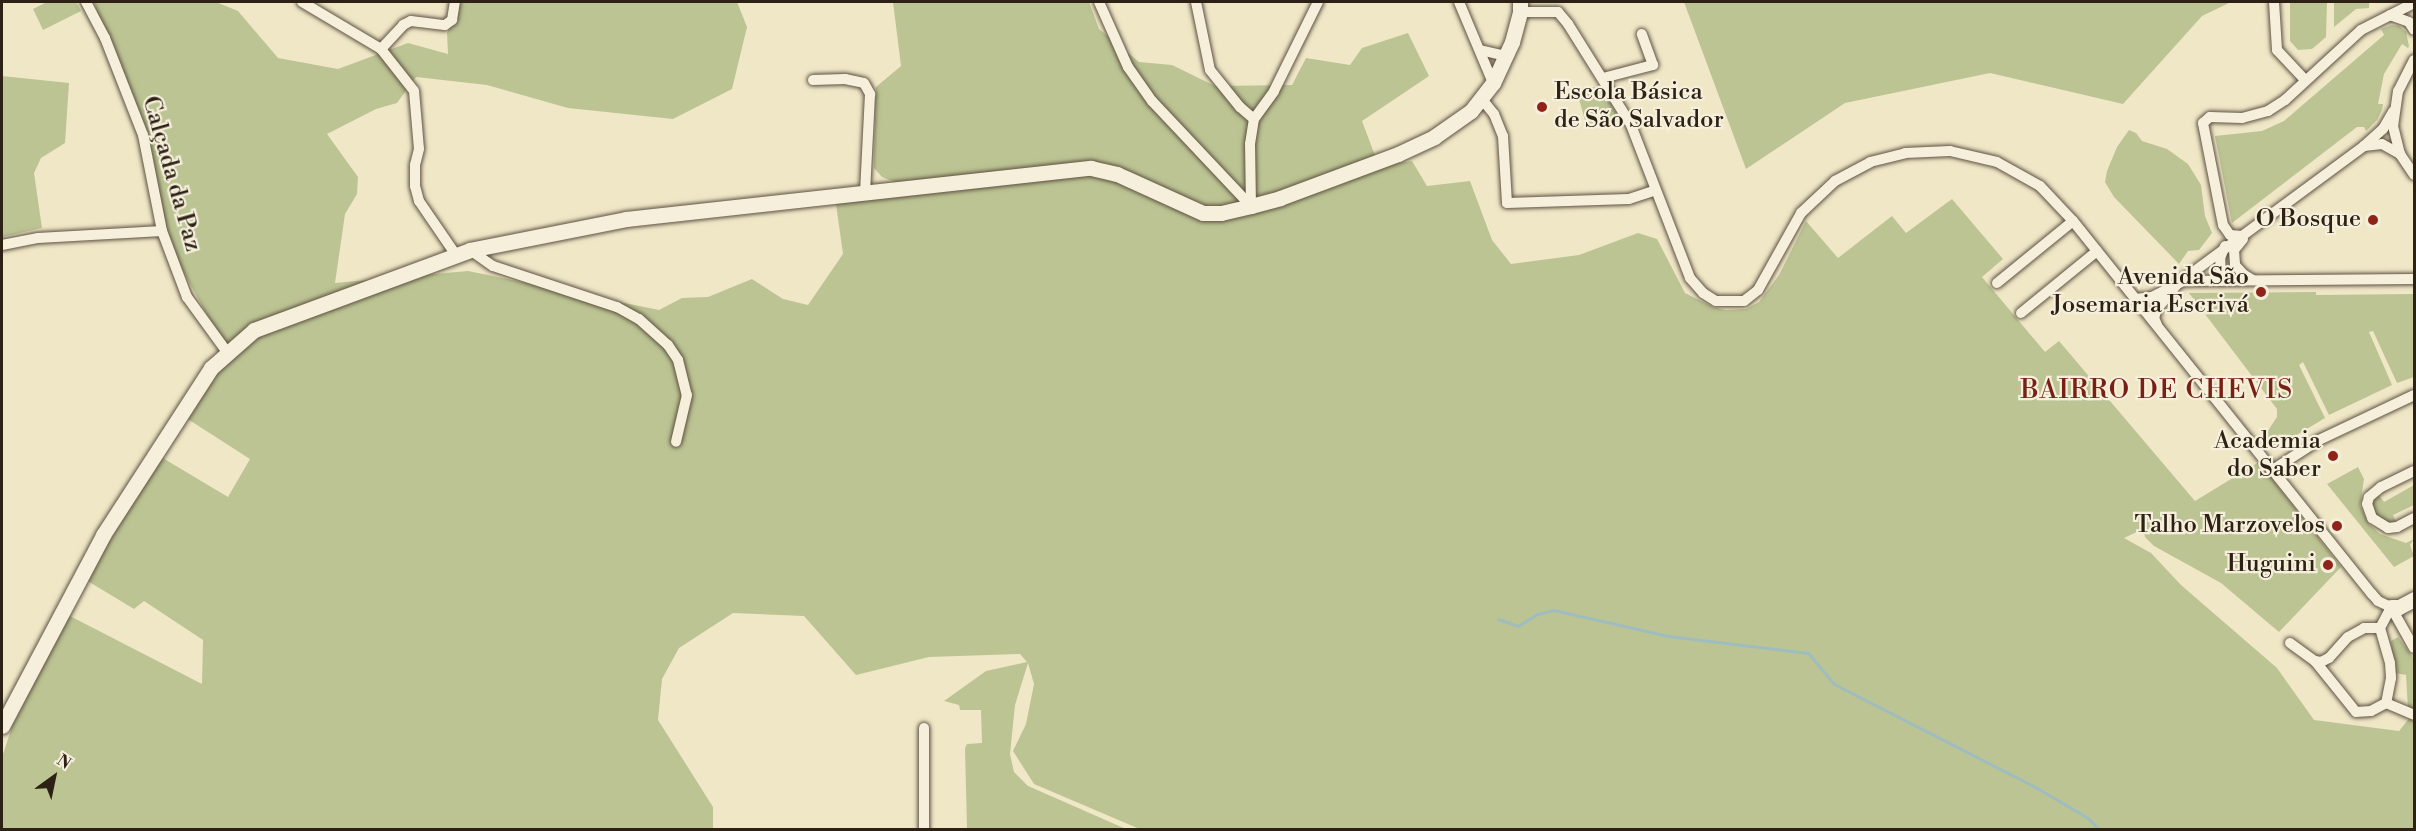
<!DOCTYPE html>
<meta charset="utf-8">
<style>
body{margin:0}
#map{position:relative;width:2416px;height:831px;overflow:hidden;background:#f0e7c7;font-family:"Libre Bodoni",serif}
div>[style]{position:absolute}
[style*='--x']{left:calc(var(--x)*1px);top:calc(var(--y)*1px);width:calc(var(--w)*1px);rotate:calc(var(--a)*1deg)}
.green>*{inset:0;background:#bcc493}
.stream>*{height:3px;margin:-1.5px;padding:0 1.5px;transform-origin:1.5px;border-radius:1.5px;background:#9fbdbf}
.roads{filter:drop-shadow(0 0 2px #5e5242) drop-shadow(0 0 2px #5e5242)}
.street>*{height:10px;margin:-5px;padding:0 5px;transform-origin:5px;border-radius:5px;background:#f5efdb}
.secondary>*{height:15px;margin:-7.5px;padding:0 7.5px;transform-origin:7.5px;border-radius:7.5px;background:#f5efdb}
.dots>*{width:16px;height:16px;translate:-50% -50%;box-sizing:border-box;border:3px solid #f5efdb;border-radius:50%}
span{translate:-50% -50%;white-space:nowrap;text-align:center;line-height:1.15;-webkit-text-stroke:4.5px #f5efdb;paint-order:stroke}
.poi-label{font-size:24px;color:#2d2116}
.left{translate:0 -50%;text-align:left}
.right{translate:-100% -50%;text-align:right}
.street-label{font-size:24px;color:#2d2116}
.neighbourhood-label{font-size:26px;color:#7a1f14;letter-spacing:1.5px}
.frame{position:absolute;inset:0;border:3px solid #2d2116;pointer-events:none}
.north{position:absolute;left:24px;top:747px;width:60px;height:60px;-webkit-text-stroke:4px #f5efdb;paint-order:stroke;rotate:33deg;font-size:16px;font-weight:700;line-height:24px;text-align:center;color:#2d2116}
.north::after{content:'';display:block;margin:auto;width:21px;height:27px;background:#2d2116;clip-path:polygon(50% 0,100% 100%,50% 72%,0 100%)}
</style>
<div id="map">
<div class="green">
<i style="clip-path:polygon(47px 2px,76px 2px,81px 11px,43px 30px,33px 9px)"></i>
<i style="clip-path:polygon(94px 2px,216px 2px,238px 11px,278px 58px,338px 69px,408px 43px,448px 54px,447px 33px,461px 2px,737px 2px,747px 27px,732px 89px,673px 119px,568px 108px,487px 85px,416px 77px,397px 103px,376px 109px,327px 134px,358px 177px,357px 194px,345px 214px,335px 283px,468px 271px,659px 310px,682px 298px,708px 297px,752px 279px,783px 299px,808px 305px,843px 254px,836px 204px,895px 182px,882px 177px,874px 168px,874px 158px,876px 87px,901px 66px,893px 2px,1089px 2px,1099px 29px,1139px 62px,1172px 65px,1215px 86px,1292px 85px,1306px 58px,1350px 65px,1362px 48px,1408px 33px,1429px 76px,1362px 121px,1374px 153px,1383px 165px,1412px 161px,1427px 186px,1470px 181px,1492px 240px,1511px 264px,1579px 255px,1638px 233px,1657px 239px,1685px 293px,1713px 307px,1726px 310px,1746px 309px,1759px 302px,1779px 275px,1806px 221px,1838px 258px,1892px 216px,1906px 233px,1952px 199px,2003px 259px,1982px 277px,2045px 352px,2059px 341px,2195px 501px,2259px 462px,2341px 567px,2279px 632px,2221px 583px,2154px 546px,2145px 537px,2143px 529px,2124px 538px,2151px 553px,2181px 585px,2277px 668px,2314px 720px,2399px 731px,2411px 716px,2414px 718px,2414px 829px,1142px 830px,1034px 784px,1013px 751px,1026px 724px,1034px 684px,1028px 663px,1015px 705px,1010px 754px,1014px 772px,1028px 786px,1126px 829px,967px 829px,965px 748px,967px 744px,982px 743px,981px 710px,960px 710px,959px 705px,944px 701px,986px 671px,1027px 662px,1020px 654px,929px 657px,856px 675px,804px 616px,733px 613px,679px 648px,662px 679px,658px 720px,713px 807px,713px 829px,2px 830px,2px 757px,13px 724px,68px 615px,202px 684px,203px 640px,144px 601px,134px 609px,86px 580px,161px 457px,228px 497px,250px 459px,183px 416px,227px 351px,178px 262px)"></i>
<i style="clip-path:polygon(1684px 2px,2231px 2px,2202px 16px,2123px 104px,1990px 73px,1845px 103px,1746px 169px)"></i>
<i style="clip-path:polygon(2290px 2px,2327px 2px,2326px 37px,2312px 49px,2298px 50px,2290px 41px)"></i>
<i style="clip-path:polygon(2334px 2px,2369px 2px,2369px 8px,2356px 9px,2334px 27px)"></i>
<i style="clip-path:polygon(2391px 25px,2399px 26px,2406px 32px,2409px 46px,2408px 48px,2402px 44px,2384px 74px,2378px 104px,2383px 104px,2382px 110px,2377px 120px,2366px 131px,2364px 127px,2357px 127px,2232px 223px,2215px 136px,2262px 131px,2284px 121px,2384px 35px,2381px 29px)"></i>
<i style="clip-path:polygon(2px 76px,69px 83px,65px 143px,41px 158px,34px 173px,42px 228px,2px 237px)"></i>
<i style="clip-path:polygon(1601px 87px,1620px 119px,1586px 124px,1576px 88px)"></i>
<i style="clip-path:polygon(2129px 130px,2136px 133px,2142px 141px,2167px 149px,2188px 164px,2201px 185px,2205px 216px,2212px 233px,2199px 250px,2188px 251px,2179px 264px,2114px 197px,2105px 182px,2107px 171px,2117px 147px)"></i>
<i style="clip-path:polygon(2316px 292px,2316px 295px,2414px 294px,2414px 377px,2397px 383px,2373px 331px,2369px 332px,2392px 385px,2329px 415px,2303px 362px,2299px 365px,2325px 418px,2275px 448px,2268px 449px,2261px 441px,2277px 417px,2277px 409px,2189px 293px)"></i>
<i style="clip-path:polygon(2358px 467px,2364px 479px,2360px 506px,2369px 524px,2380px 534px,2406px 543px,2414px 539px,2410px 545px,2414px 556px,2394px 567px,2327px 484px)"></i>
<i style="clip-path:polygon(2414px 485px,2414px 505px,2393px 515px,2396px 522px,2387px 522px,2376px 515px,2373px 503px,2375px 497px,2379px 495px,2384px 502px)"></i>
<i style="clip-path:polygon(2398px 637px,2414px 659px,2414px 712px,2408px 709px,2406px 675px,2395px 673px,2391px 641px)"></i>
</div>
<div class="stream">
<i style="--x:1498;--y:619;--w:21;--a:19"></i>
<i style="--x:1518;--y:626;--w:22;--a:-32"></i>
<i style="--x:1537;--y:614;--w:17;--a:-13"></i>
<i style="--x:1554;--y:610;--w:117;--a:12.8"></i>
<i style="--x:1668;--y:636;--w:141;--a:6.9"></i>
<i style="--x:1808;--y:653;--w:40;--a:50"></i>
<i style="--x:1834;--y:684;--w:228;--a:27.1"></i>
<i style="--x:2037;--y:788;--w:59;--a:30.5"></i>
<i style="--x:2088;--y:818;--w:16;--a:47"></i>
</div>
<div class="roads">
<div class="street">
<i style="--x:86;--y:2;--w:41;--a:62.2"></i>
<i style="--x:105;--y:38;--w:104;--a:68.6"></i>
<i style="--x:143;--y:135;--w:98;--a:78.8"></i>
<i style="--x:162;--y:231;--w:71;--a:69.3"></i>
<i style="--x:187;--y:297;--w:68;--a:54"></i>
<i style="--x:302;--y:2;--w:92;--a:30.7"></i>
<i style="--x:381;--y:49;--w:53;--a:51.8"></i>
<i style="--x:414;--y:91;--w:58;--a:85.1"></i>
<i style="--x:419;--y:149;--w:16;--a:104"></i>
<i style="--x:415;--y:165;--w:21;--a:90"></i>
<i style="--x:415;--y:186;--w:16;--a:75"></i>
<i style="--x:419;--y:201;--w:65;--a:55.6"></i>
<i style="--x:1099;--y:2;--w:71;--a:66"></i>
<i style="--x:1128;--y:67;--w:42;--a:54.8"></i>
<i style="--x:1152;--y:101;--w:144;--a:46.7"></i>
<i style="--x:1196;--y:2;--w:69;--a:78.4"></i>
<i style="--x:1210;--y:70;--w:48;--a:51"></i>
<i style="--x:1240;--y:107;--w:18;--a:41"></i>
<i style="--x:1459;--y:2;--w:88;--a:67.2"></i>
<i style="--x:2274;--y:2;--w:48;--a:86.4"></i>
<i style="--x:2277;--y:50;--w:42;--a:46.9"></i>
<i style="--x:1520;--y:12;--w:38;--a:0"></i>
<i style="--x:1558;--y:12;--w:16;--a:50"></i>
<i style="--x:1568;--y:24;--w:119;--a:58"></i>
<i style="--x:1631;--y:125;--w:164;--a:68.9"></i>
<i style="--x:1690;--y:278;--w:20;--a:49"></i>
<i style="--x:1703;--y:293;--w:15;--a:32"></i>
<i style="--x:1716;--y:301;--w:28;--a:0"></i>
<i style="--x:1744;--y:301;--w:18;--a:-38"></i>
<i style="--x:1758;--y:290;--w:88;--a:-60.8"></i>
<i style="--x:1801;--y:213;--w:47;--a:-43.3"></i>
<i style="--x:1835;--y:181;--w:40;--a:-28"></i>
<i style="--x:1870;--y:162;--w:36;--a:-14"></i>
<i style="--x:1905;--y:153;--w:45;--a:-2.5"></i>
<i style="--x:1950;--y:151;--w:48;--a:13.2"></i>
<i style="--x:1997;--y:162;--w:49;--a:29.2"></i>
<i style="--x:2040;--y:186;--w:48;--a:46.7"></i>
<i style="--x:2073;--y:221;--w:478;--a:51.3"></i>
<i style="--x:2372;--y:594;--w:9;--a:49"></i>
<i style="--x:2378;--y:601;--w:14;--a:25"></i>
<i style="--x:2390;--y:15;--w:20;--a:20"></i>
<i style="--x:2409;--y:22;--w:9;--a:58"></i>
<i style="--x:381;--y:49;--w:33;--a:-47"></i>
<i style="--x:403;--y:25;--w:9;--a:-27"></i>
<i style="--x:411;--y:21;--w:34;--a:7"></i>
<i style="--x:445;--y:25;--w:9;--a:-36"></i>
<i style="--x:452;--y:20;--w:18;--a:-81"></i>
<i style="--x:1480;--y:50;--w:26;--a:13"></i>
<i style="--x:2414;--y:60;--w:35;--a:117"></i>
<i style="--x:2398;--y:91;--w:35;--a:98"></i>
<i style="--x:2393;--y:126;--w:29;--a:76"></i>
<i style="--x:2400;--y:154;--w:25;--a:56"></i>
<i style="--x:1603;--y:78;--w:52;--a:-14.6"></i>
<i style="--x:1653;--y:65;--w:33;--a:-110"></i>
<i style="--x:813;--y:80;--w:32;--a:-2"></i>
<i style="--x:845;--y:79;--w:19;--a:12"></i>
<i style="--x:864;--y:83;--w:13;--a:61"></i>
<i style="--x:870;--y:94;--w:99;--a:92.9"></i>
<i style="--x:1481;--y:98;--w:21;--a:51"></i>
<i style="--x:1494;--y:114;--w:24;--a:68"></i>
<i style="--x:1503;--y:136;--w:67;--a:86.6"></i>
<i style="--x:1507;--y:203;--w:122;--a:-1.9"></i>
<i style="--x:1629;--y:199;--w:28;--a:-18"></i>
<i style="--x:2364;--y:146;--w:18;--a:-6"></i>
<i style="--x:2382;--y:144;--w:21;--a:29"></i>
<i style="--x:1251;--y:206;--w:62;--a:-90.9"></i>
<i style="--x:1250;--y:144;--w:25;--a:-81"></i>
<i style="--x:1254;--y:119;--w:34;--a:-54"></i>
<i style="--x:1274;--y:91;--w:99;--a:-63.7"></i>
<i style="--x:2242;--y:236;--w:12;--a:-175"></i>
<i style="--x:2230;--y:235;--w:12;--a:-125"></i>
<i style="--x:2223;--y:225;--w:104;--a:-101.1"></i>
<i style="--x:2203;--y:123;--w:9;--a:-41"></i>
<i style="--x:2210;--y:117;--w:32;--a:2"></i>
<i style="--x:2242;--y:118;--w:27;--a:-15"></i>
<i style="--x:2268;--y:111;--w:20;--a:-33"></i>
<i style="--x:2285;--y:100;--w:103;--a:-42.6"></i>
<i style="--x:2361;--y:30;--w:59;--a:-27"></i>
<i style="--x:2243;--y:239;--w:14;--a:129"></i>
<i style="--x:2234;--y:250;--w:15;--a:86"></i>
<i style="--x:2235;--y:265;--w:12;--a:48"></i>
<i style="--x:2243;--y:274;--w:12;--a:31"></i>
<i style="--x:2;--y:245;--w:37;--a:-11"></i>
<i style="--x:38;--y:238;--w:124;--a:-3.2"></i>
<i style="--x:470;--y:250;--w:28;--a:35"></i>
<i style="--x:493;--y:266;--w:131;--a:18.3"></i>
<i style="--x:617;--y:307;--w:25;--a:29"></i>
<i style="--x:639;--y:319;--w:39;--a:42"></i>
<i style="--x:668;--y:345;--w:18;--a:56"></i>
<i style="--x:678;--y:360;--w:36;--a:76"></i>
<i style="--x:687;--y:395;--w:48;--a:103.2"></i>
<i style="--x:2221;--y:281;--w:23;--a:-92"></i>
<i style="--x:2220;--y:258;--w:13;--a:-67"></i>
<i style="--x:1997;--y:283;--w:98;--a:-39.2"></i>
<i style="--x:2136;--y:299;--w:16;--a:-7"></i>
<i style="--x:2152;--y:297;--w:36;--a:-27"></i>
<i style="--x:2184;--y:281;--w:230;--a:-0.5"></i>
<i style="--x:2021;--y:313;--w:98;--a:-39.2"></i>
<i style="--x:2157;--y:325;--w:8;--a:-113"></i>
<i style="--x:2154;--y:318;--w:9;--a:-72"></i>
<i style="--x:2157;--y:309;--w:32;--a:-51"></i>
<i style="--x:2177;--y:284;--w:232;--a:-36.4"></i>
<i style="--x:2364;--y:146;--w:25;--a:-42"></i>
<i style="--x:2383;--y:129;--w:20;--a:-60"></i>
<i style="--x:2271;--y:471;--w:57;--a:-32.9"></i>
<i style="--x:2319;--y:440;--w:105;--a:-25.3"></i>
<i style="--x:2414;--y:471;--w:37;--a:154"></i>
<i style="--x:2381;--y:487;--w:16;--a:140"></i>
<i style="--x:2369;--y:497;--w:7;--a:106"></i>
<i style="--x:2367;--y:504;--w:15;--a:70"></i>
<i style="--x:2372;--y:518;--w:19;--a:32"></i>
<i style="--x:2388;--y:528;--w:9;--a:-6"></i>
<i style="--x:2397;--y:527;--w:19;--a:-28"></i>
<i style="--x:2391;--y:607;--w:47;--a:60.7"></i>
<i style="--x:2380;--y:628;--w:36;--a:74"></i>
<i style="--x:2390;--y:663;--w:15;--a:86"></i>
<i style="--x:2391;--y:678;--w:25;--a:101"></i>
<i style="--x:2386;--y:703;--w:30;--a:23"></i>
<i style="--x:2380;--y:628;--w:24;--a:-62"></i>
<i style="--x:2290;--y:643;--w:31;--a:36"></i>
<i style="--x:2315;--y:661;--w:65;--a:51.2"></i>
<i style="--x:2356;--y:712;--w:15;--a:-4"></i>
<i style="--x:2371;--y:711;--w:17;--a:-28"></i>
<i style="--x:2315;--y:661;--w:6;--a:9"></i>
<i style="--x:2321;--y:662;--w:9;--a:-27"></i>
<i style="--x:2329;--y:658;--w:28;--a:-48"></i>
<i style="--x:2348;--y:637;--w:18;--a:-29"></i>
<i style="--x:2364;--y:628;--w:16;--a:0"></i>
<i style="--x:924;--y:728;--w:102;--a:90"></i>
</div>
<div class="secondary">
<i style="--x:2391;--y:607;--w:8;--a:0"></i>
<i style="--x:2399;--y:607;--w:17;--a:-28"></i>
<i style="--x:2;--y:726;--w:216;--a:-62.1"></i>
<i style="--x:103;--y:535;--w:199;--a:-57.1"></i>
<i style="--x:211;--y:368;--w:57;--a:-41.5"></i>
<i style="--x:254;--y:330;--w:230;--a:-20.3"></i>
<i style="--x:470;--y:250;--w:159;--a:-11.2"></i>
<i style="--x:626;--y:219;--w:468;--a:-6.3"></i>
<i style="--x:1091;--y:168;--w:27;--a:13"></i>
<i style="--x:1117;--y:174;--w:94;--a:24.4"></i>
<i style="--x:1203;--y:213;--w:18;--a:0"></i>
<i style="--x:1221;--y:213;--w:31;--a:-13"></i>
<i style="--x:1251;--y:206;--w:30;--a:-15"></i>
<i style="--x:1280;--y:198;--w:126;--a:-20.4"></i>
<i style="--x:1398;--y:154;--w:40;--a:-25"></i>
<i style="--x:1434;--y:137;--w:45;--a:-35.1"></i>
<i style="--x:1471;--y:111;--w:36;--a:-52"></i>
<i style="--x:1493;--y:83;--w:45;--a:-65.1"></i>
<i style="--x:1512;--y:42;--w:31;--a:-75"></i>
<i style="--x:1520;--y:12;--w:10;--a:-90"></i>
</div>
</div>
<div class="dots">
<i style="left:1542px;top:107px;background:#8f2418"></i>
<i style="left:2373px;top:220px;background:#8f2418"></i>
<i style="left:2261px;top:292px;background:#8f2418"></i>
<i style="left:2333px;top:456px;background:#8f2418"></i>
<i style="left:2337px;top:526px;background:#8f2418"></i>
<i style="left:2328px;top:565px;background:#8f2418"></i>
</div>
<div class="poi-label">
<span class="left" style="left:1554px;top:107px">Escola Básica<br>de São Salvador</span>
<span class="right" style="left:2361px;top:220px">O Bosque</span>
<span class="right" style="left:2249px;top:292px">Avenida São<br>Josemaria Escrivá</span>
<span class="right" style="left:2321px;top:456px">Academia<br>do Saber</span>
<span class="right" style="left:2325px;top:526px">Talho Marzovelos</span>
<span class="right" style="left:2316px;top:565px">Huguini</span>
</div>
<div class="street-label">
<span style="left:171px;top:174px;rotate:74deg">Calçada da Paz</span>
</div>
<div class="neighbourhood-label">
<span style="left:2157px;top:391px">BAIRRO DE CHEVIS</span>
</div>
<div class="frame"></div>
<div class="north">N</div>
</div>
